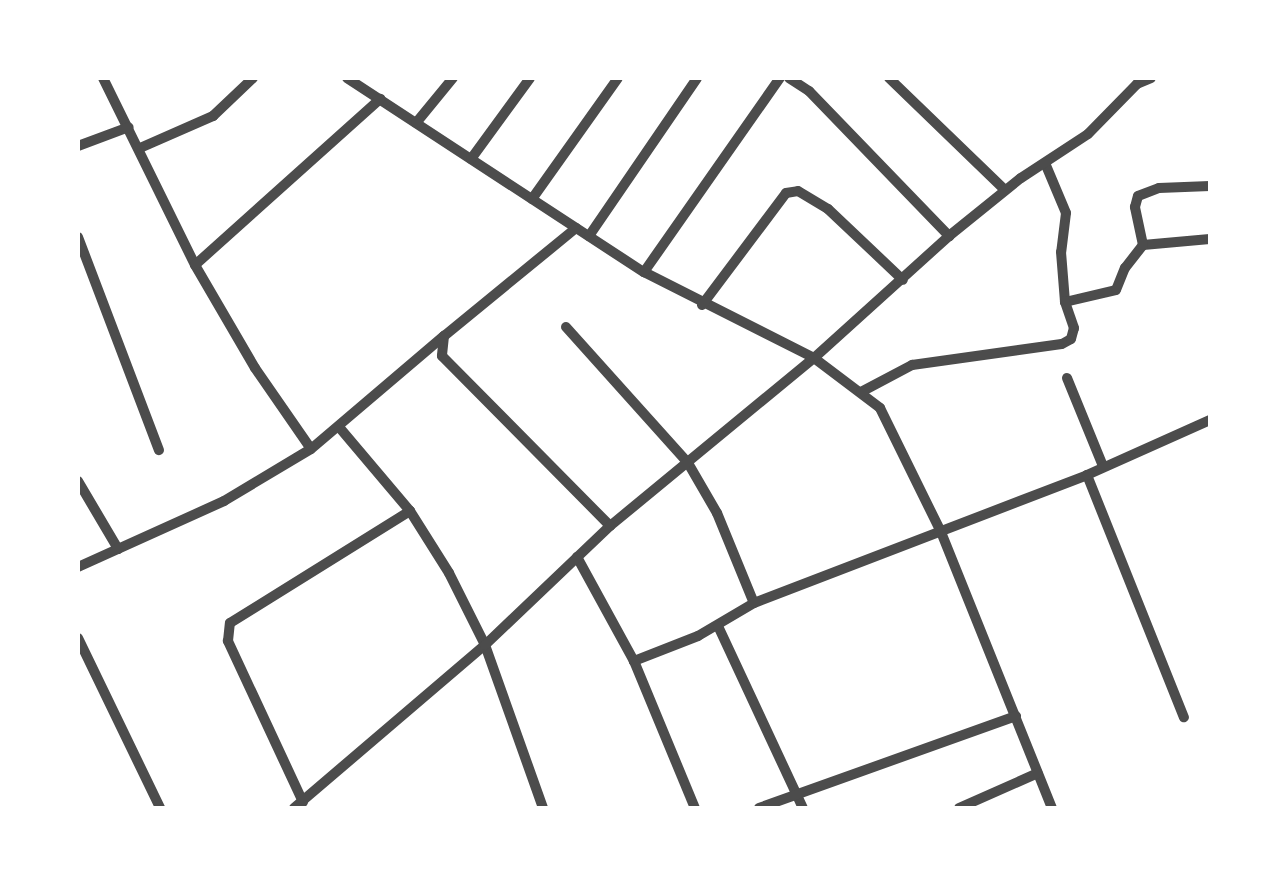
<!DOCTYPE html>
<style>
body{margin:0}
#map{position:relative;width:1288px;height:886px;overflow:hidden;background:#fff;font-family:"Source Serif 4",serif}
div>[style]{position:absolute}
[style*='--x']{left:calc(var(--x)*1px);top:calc(var(--y)*1px);width:calc(var(--w)*1px);rotate:calc(var(--a)*1deg)}
.minor>*{height:10px;margin:-5px;padding:0 5px;transform-origin:5px;border-radius:5px;background:#4c4c4c}
span{translate:-50% -50%;white-space:nowrap;text-align:center;line-height:1.15;-webkit-text-stroke:10px #fff;paint-order:stroke}
.frame{position:absolute;inset:0;border:80px solid #fff;pointer-events:none}
</style>
<div id="map">
<div class="minor">
<i style="--x:103;--y:78;--w:208;--a:63.8"></i>
<i style="--x:195;--y:265;--w:119;--a:59.8"></i>
<i style="--x:255;--y:368;--w:98;--a:55.3"></i>
<i style="--x:347;--y:78;--w:355;--a:33.2"></i>
<i style="--x:644;--y:272;--w:191;--a:26.8"></i>
<i style="--x:814;--y:358;--w:83;--a:37.1"></i>
<i style="--x:880;--y:408;--w:138;--a:63.8"></i>
<i style="--x:941;--y:532;--w:297;--a:68.1"></i>
<i style="--x:789;--y:78;--w:24;--a:33"></i>
<i style="--x:809;--y:91;--w:202;--a:46"></i>
<i style="--x:889;--y:78;--w:161;--a:44"></i>
<i style="--x:416;--y:123;--w:58;--a:-50.6"></i>
<i style="--x:78;--y:146;--w:54;--a:-20.4"></i>
<i style="--x:140;--y:148;--w:80;--a:-23.7"></i>
<i style="--x:213;--y:116;--w:55;--a:-43.5"></i>
<i style="--x:471;--y:159;--w:100;--a:-53.9"></i>
<i style="--x:1045;--y:163;--w:54;--a:67.2"></i>
<i style="--x:1066;--y:213;--w:39;--a:97"></i>
<i style="--x:1061;--y:252;--w:50;--a:85.4"></i>
<i style="--x:1065;--y:302;--w:52;--a:-13.2"></i>
<i style="--x:1116;--y:290;--w:24;--a:-68"></i>
<i style="--x:1125;--y:268;--w:29;--a:-52"></i>
<i style="--x:1143;--y:245;--w:67;--a:-5.1"></i>
<i style="--x:532;--y:199;--w:148;--a:-54.6"></i>
<i style="--x:576;--y:228;--w:171;--a:140.7"></i>
<i style="--x:444;--y:336;--w:20;--a:96"></i>
<i style="--x:442;--y:356;--w:239;--a:45.3"></i>
<i style="--x:589;--y:236;--w:191;--a:-55.6"></i>
<i style="--x:78;--y:237;--w:228;--a:69.2"></i>
<i style="--x:1143;--y:245;--w:39;--a:-102"></i>
<i style="--x:1135;--y:207;--w:11;--a:-75"></i>
<i style="--x:1138;--y:196;--w:22;--a:-21"></i>
<i style="--x:1159;--y:188;--w:51;--a:-2.2"></i>
<i style="--x:195;--y:265;--w:249;--a:-41.9"></i>
<i style="--x:644;--y:272;--w:237;--a:-55"></i>
<i style="--x:702;--y:305;--w:140;--a:-53.1"></i>
<i style="--x:786;--y:193;--w:12;--a:-9"></i>
<i style="--x:798;--y:191;--w:35;--a:31"></i>
<i style="--x:828;--y:209;--w:103;--a:43.4"></i>
<i style="--x:566;--y:327;--w:183;--a:48.1"></i>
<i style="--x:688;--y:463;--w:58;--a:59.9"></i>
<i style="--x:717;--y:513;--w:97;--a:67.7"></i>
<i style="--x:754;--y:603;--w:65;--a:149.5"></i>
<i style="--x:698;--y:636;--w:69;--a:158.7"></i>
<i style="--x:1067;--y:378;--w:95;--a:67.8"></i>
<i style="--x:861;--y:392;--w:58;--a:-27.9"></i>
<i style="--x:912;--y:365;--w:151;--a:-8"></i>
<i style="--x:1062;--y:344;--w:10;--a:-29"></i>
<i style="--x:1071;--y:339;--w:11;--a:-75"></i>
<i style="--x:1074;--y:328;--w:28;--a:-109"></i>
<i style="--x:339;--y:427;--w:110;--a:49.8"></i>
<i style="--x:410;--y:511;--w:73;--a:57.8"></i>
<i style="--x:449;--y:573;--w:80;--a:63.4"></i>
<i style="--x:485;--y:645;--w:173;--a:70.4"></i>
<i style="--x:1087;--y:475;--w:261;--a:68.2"></i>
<i style="--x:78;--y:481;--w:79;--a:59.5"></i>
<i style="--x:577;--y:557;--w:119;--a:61.3"></i>
<i style="--x:634;--y:661;--w:159;--a:67.5"></i>
<i style="--x:78;--y:567;--w:160;--a:-24.3"></i>
<i style="--x:224;--y:501;--w:101;--a:-30.9"></i>
<i style="--x:311;--y:449;--w:175;--a:-40.4"></i>
<i style="--x:754;--y:603;--w:357;--a:-21"></i>
<i style="--x:1087;--y:475;--w:135;--a:-24.1"></i>
<i style="--x:718;--y:626;--w:201;--a:65"></i>
<i style="--x:78;--y:638;--w:189;--a:64.2"></i>
<i style="--x:303;--y:802;--w:178;--a:-115"></i>
<i style="--x:228;--y:641;--w:18;--a:-84"></i>
<i style="--x:230;--y:623;--w:212;--a:-31.9"></i>
<i style="--x:294;--y:808;--w:251;--a:-40.5"></i>
<i style="--x:485;--y:645;--w:173;--a:-43.6"></i>
<i style="--x:610;--y:526;--w:264;--a:-39.5"></i>
<i style="--x:814;--y:358;--w:182;--a:-42.1"></i>
<i style="--x:949;--y:236;--w:92;--a:-38.9"></i>
<i style="--x:1021;--y:178;--w:80;--a:-33.3"></i>
<i style="--x:1088;--y:134;--w:70;--a:-45.6"></i>
<i style="--x:1137;--y:84;--w:15;--a:-23"></i>
<i style="--x:759;--y:808;--w:273;--a:-19.7"></i>
<i style="--x:959;--y:808;--w:86;--a:-23.9"></i>
</div>
<div class="frame"></div>
</div>
